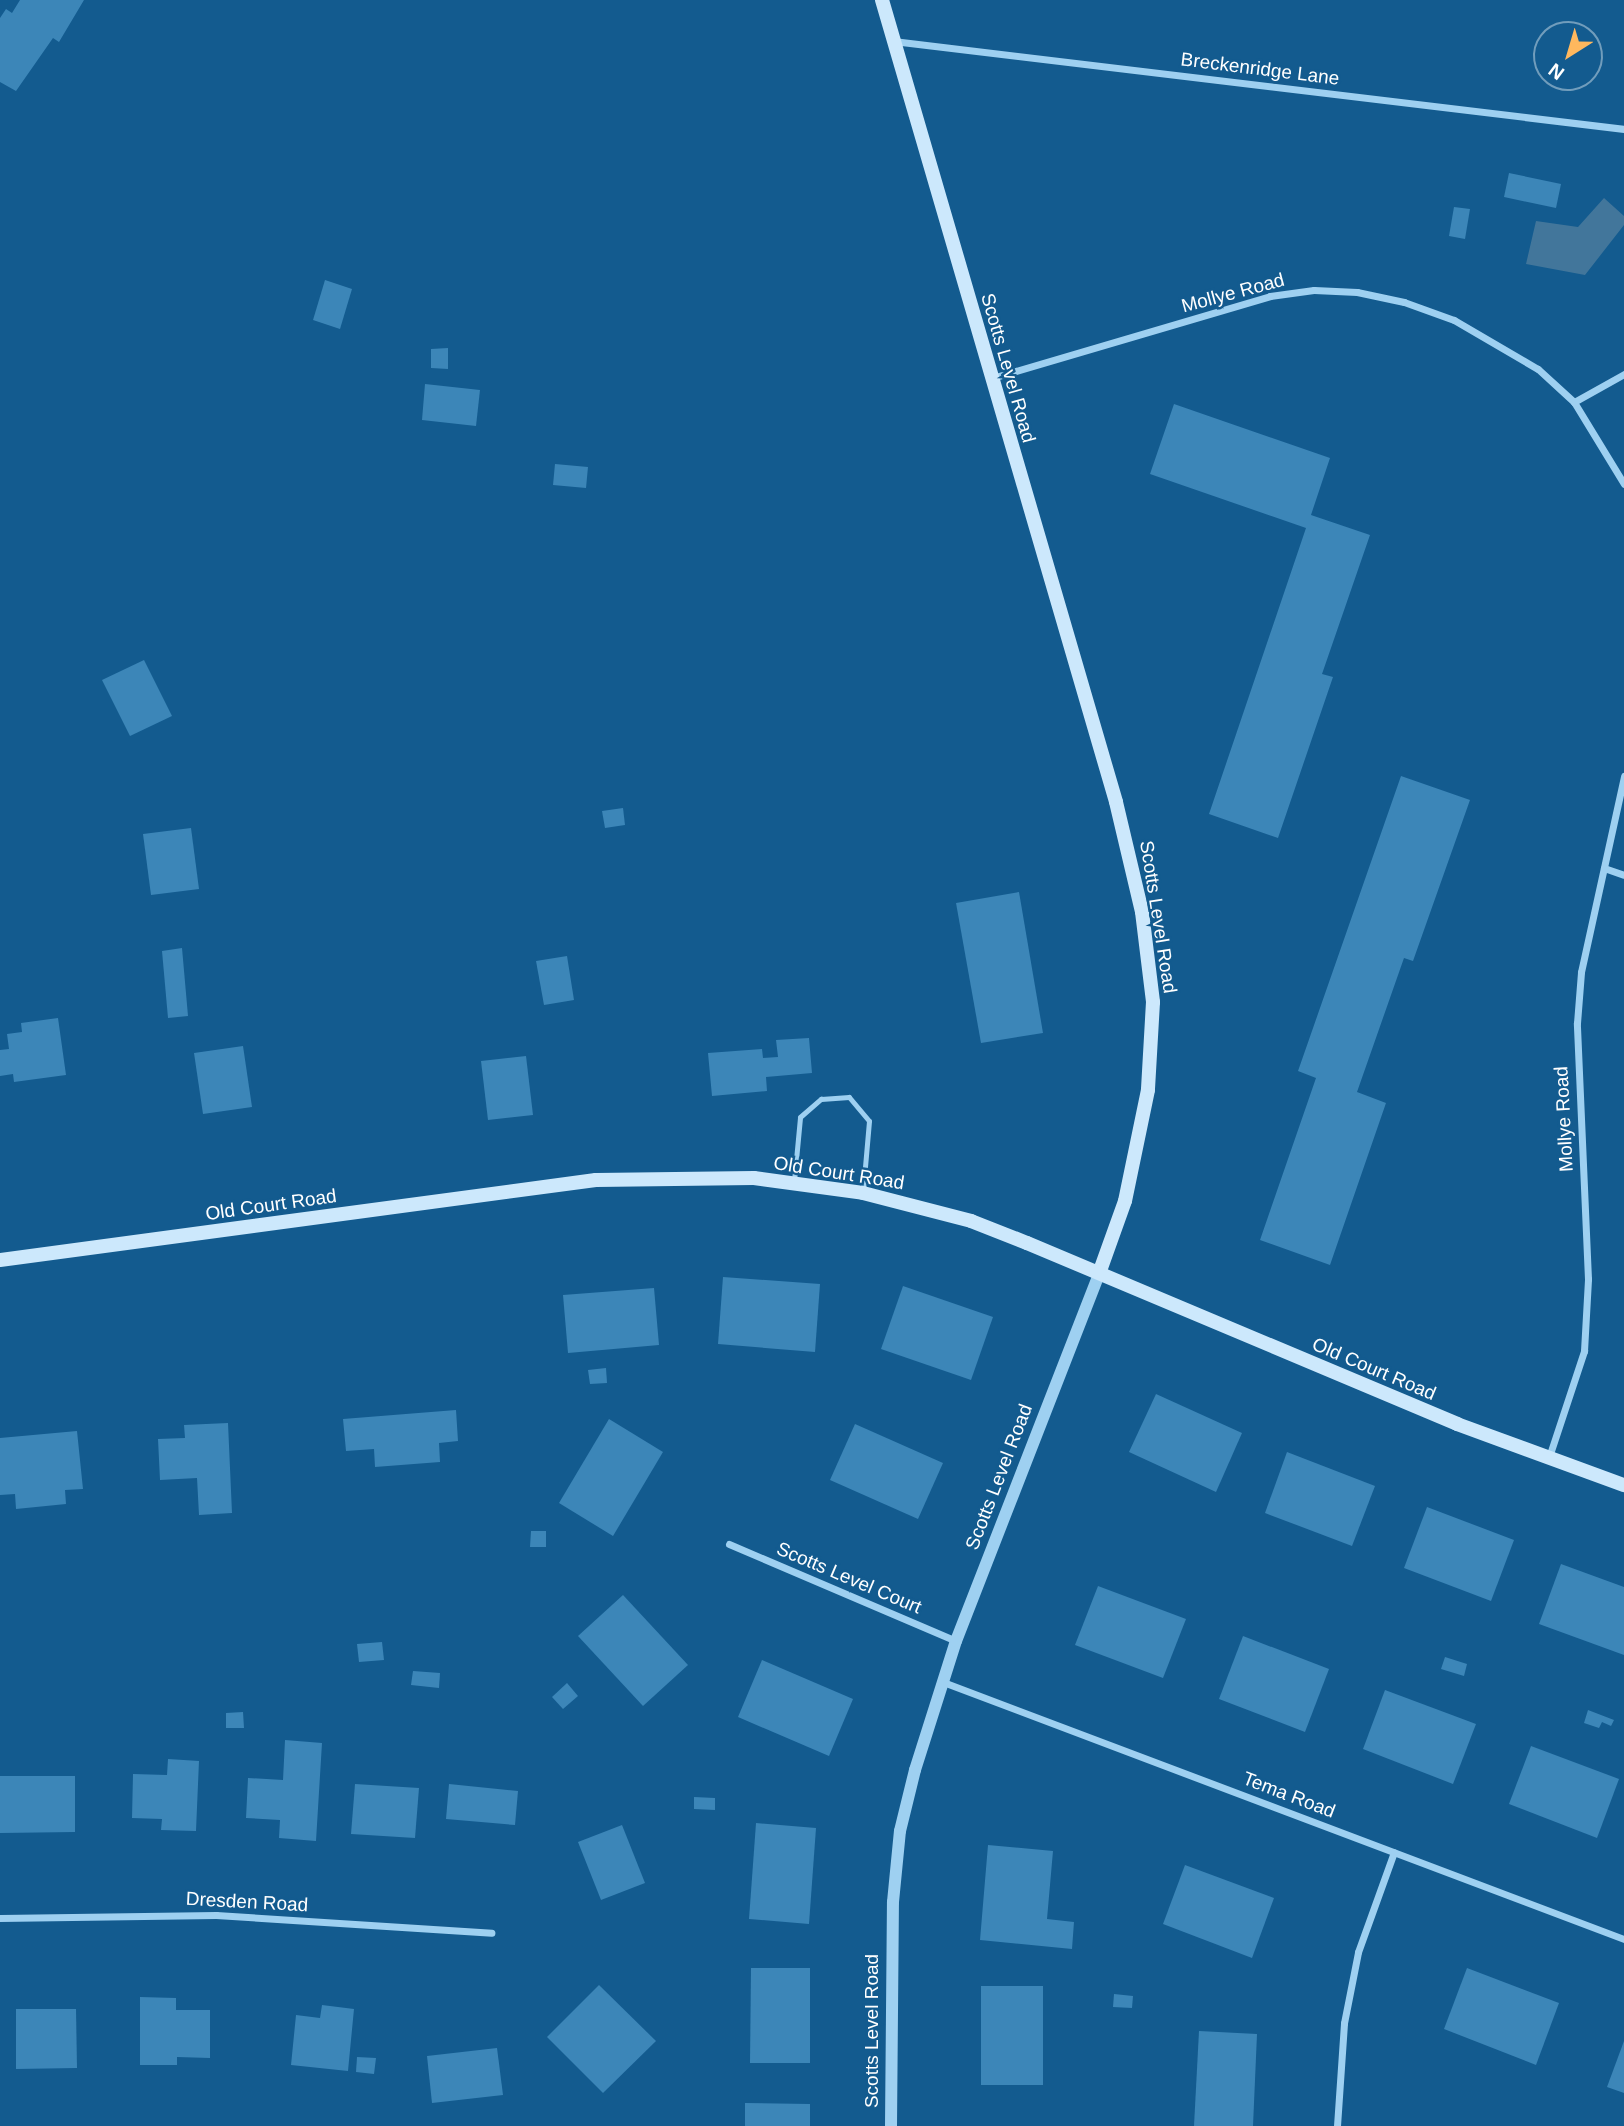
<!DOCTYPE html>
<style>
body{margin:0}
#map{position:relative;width:1624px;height:2126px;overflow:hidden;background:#135b8f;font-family:Arial,sans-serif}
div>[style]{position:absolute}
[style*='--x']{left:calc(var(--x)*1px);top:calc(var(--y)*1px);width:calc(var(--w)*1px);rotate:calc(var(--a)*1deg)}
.water>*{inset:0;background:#42769b}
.building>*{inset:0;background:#3c86b8}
.service>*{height:5px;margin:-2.5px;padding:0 2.5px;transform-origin:2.5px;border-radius:2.5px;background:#9ed0f1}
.minor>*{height:7px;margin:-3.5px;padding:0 3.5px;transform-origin:3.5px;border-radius:3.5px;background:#9ed0f1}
.tertiary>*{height:12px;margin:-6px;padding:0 6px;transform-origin:6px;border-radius:6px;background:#9ed0f1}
.secondary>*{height:14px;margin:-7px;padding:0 7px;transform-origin:7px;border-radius:7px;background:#cce8fc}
span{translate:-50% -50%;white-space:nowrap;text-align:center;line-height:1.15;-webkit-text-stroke:5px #135b8f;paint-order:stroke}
.street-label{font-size:19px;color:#fff}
.north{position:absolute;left:1533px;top:21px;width:70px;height:70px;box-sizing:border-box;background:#135b8f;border:2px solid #719dbc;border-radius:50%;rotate:217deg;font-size:19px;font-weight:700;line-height:28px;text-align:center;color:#fff}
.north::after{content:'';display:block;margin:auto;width:24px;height:32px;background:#ffb85e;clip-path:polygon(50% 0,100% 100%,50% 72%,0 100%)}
</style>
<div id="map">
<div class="water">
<i style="clip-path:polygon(1604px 198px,1624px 216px,1624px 225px,1585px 275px,1526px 264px,1536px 221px,1578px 227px)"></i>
</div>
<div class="building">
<i style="clip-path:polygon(20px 0,84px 0,59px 42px,53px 38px,16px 91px,0 82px,0 18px,6px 9px,12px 13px)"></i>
<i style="clip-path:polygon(1509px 173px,1561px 184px,1556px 208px,1504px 197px)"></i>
<i style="clip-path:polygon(1454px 207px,1470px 209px,1465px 239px,1449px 236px)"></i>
<i style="clip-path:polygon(325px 280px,352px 289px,340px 329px,313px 320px)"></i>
<i style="clip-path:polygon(448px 348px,448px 369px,431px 368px,431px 349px)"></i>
<i style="clip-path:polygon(425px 384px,480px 390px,476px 426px,422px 420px)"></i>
<i style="clip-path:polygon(1174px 404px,1330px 458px,1311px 515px,1370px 535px,1322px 674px,1333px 677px,1278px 838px,1209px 814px,1306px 528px,1150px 474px)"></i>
<i style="clip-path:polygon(555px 464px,588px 467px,586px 488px,553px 485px)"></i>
<i style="clip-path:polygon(144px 660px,172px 716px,130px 736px,102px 680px)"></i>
<i style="clip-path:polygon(1401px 776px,1470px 800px,1413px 961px,1404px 958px,1357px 1092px,1386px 1103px,1330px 1265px,1260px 1240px,1316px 1078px,1298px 1071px)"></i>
<i style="clip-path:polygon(623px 808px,625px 825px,605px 828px,602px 811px)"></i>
<i style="clip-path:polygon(191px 828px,199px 889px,151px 895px,143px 834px)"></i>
<i style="clip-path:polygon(1019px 892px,1043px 1033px,981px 1043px,956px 903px)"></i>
<i style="clip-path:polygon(182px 948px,188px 1016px,168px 1018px,162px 951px)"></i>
<i style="clip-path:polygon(567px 956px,574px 1000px,544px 1005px,536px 961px)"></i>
<i style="clip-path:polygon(58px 1018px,66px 1075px,14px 1082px,13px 1074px,0 1076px,0 1050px,9px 1049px,7px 1034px,22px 1032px,21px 1023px)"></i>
<i style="clip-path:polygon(809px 1038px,812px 1073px,766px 1077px,767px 1091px,712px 1096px,708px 1053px,762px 1049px,763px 1058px,778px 1057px,776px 1040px)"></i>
<i style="clip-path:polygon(243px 1046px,252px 1107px,203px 1114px,194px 1053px)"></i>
<i style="clip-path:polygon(526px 1056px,533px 1115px,488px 1120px,481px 1061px)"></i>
<i style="clip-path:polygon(723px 1277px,820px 1284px,815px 1352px,718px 1344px)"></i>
<i style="clip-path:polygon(903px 1286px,993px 1317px,971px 1380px,881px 1349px)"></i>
<i style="clip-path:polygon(654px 1288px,659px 1345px,568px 1353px,563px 1295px)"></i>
<i style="clip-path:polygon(606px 1368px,607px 1383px,590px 1384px,588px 1370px)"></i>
<i style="clip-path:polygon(1156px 1394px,1242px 1433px,1216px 1492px,1129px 1452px)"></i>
<i style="clip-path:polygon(456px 1410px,458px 1441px,439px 1443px,440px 1462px,375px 1467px,374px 1449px,346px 1451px,343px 1419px)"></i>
<i style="clip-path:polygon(609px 1419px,663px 1452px,613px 1536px,559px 1503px)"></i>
<i style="clip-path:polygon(228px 1423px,232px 1513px,199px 1515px,197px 1478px,160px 1480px,158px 1439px,185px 1438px,184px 1425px)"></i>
<i style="clip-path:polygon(855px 1424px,943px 1463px,918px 1519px,830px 1480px)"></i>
<i style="clip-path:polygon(77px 1431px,83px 1489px,65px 1490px,66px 1504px,16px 1509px,15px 1494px,0 1495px,0 1438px)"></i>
<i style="clip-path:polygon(1287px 1452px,1375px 1486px,1352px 1546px,1265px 1513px)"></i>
<i style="clip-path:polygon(1427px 1507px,1514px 1540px,1491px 1601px,1404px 1568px)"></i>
<i style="clip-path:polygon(531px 1531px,546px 1531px,546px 1547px,530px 1547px)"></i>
<i style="clip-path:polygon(1561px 1564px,1624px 1587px,1624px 1655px,1539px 1624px)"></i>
<i style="clip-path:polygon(1098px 1586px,1186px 1619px,1163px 1678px,1075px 1645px)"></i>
<i style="clip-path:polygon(623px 1595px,688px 1665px,643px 1706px,578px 1636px)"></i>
<i style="clip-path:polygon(1243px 1636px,1329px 1669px,1305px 1732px,1219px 1699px)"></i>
<i style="clip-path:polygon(382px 1642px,384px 1660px,359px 1662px,357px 1644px)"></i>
<i style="clip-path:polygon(1445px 1657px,1467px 1664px,1464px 1676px,1441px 1669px)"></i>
<i style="clip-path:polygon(762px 1660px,853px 1699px,829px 1756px,738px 1717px)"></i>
<i style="clip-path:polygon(413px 1671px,440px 1673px,439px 1688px,411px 1685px)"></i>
<i style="clip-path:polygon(567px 1683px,578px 1696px,563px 1709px,552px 1697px)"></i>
<i style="clip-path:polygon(1385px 1690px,1476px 1724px,1453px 1784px,1363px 1749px)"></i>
<i style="clip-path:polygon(1588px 1710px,1614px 1720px,1611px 1726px,1602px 1722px,1599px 1728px,1584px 1723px)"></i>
<i style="clip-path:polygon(243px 1712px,244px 1728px,226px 1728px,226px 1713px)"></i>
<i style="clip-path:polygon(285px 1740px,322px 1743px,316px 1841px,279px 1838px,280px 1820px,246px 1818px,248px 1778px,283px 1780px)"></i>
<i style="clip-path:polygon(1531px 1746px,1619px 1779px,1597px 1838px,1509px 1804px)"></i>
<i style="clip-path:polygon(168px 1759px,199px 1761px,196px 1831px,161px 1830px,162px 1819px,132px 1818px,133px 1774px,167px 1775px)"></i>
<i style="clip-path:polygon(0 1776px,75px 1776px,75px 1832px,0 1833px)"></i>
<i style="clip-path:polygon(355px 1784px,419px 1788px,415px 1838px,351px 1834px)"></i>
<i style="clip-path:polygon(449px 1784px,518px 1791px,515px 1825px,446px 1819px)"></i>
<i style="clip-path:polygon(694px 1797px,715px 1798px,715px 1810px,694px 1809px)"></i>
<i style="clip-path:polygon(756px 1823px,816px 1828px,809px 1924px,749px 1919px)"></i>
<i style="clip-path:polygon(622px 1825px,645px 1883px,601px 1900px,578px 1842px)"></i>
<i style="clip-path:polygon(988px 1845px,1053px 1851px,1047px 1919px,1074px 1922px,1072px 1949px,980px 1940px)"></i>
<i style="clip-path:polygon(1185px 1865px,1274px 1898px,1252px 1958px,1163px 1924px)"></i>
<i style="clip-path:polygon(751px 1968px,810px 1968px,810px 2063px,750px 2063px)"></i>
<i style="clip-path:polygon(1467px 1968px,1559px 2003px,1536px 2065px,1444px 2029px)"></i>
<i style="clip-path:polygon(599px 1985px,656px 2041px,603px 2093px,547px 2037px)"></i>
<i style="clip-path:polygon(981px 1986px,1043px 1986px,1043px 2085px,981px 2085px)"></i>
<i style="clip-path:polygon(1114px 1994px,1133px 1996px,1132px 2008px,1113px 2007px)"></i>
<i style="clip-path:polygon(140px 1997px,176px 1998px,176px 2010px,210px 2010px,210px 2058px,177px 2057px,177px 2065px,140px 2065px)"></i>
<i style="clip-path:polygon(322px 2005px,354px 2009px,348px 2071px,291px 2065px,296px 2015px,320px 2018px)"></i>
<i style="clip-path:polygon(16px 2009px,76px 2009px,77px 2068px,16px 2069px)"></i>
<i style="clip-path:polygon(1199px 2031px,1257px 2034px,1253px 2126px,1194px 2126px)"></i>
<i style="clip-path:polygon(1624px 2041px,1624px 2093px,1607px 2087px)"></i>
<i style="clip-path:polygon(497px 2048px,503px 2095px,432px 2103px,427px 2056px)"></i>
<i style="clip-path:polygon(357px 2057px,376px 2058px,374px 2074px,356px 2072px)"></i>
<i style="clip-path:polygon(745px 2103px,810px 2104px,810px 2126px,745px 2126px)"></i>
</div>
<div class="service">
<i style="--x:794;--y:1181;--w:64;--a:-84.6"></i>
<i style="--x:800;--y:1117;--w:28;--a:-41"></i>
<i style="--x:821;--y:1099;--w:28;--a:-4"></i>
<i style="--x:849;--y:1097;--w:31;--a:50"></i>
<i style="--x:869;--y:1121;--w:69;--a:95"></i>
</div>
<div class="minor">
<i style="--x:893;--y:41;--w:736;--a:6.86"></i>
<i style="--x:992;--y:378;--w:290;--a:-16.4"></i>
<i style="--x:1270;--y:296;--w:44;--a:-7.8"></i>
<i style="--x:1314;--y:290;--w:43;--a:2.7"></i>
<i style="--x:1357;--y:292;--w:48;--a:12"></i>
<i style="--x:1404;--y:302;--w:53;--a:19.8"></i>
<i style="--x:1454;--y:320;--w:97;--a:30.3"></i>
<i style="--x:1538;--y:369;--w:49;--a:42.5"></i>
<i style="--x:1574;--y:402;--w:96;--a:58.6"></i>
<i style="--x:1574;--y:402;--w:57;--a:-29.2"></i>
<i style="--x:1604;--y:868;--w:21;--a:19"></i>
<i style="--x:1549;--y:1457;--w:112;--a:-71.7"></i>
<i style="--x:1584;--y:1351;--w:72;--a:-86.8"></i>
<i style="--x:1588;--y:1279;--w:256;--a:-92.5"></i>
<i style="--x:1577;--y:1023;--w:51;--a:-85.5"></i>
<i style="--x:1581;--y:972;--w:201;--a:-77.6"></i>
<i style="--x:729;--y:1544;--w:247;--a:23.1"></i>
<i style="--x:943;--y:1682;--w:728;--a:20.68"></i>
<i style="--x:0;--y:1918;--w:216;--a:-0.8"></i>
<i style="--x:216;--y:1915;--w:276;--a:3.7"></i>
<i style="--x:1337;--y:2126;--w:103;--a:-86.1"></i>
<i style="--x:1344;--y:2023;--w:72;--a:-78.8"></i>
<i style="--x:1358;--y:1952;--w:106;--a:-70.2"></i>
</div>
<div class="tertiary">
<i style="--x:891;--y:2126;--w:224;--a:-89.5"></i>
<i style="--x:893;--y:1902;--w:71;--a:-84.4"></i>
<i style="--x:900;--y:1831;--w:63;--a:-76.2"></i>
<i style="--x:915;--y:1770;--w:135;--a:-72.4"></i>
<i style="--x:956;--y:1641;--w:397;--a:-68.7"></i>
</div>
<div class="secondary">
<i style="--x:882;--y:0;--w:835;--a:73.73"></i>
<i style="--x:1116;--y:802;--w:113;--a:76.7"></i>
<i style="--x:1142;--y:912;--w:91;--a:83"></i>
<i style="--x:1153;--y:1002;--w:88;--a:93.3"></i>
<i style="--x:1148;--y:1090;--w:113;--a:101.7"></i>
<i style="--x:1125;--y:1201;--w:74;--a:109.7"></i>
<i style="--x:0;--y:1260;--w:601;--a:-7.65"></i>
<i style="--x:596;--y:1180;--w:158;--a:-0.7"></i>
<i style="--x:754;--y:1178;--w:110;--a:7.8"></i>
<i style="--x:863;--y:1193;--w:112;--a:14.5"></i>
<i style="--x:971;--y:1221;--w:60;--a:21.4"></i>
<i style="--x:1027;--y:1243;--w:467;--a:22.8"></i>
<i style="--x:1457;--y:1424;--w:178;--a:20.1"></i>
</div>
<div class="street-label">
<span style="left:1260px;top:69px;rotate:7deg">Breckenridge Lane</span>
<span style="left:1233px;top:293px;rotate:-15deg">Mollye Road</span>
<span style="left:1008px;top:368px;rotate:74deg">Scotts Level Road</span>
<span style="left:1158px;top:917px;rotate:81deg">Scotts Level Road</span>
<span style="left:1564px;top:1119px;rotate:-93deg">Mollye Road</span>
<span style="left:839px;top:1173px;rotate:9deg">Old Court Road</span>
<span style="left:271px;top:1205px;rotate:-8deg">Old Court Road</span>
<span style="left:1374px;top:1369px;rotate:23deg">Old Court Road</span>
<span style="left:999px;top:1477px;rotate:-69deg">Scotts Level Road</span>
<span style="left:849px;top:1578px;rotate:23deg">Scotts Level Court</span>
<span style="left:1289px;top:1795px;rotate:21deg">Tema Road</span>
<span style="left:247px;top:1902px;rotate:3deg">Dresden Road</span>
<span style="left:872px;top:2031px;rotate:-90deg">Scotts Level Road</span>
</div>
<div class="north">N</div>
</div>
